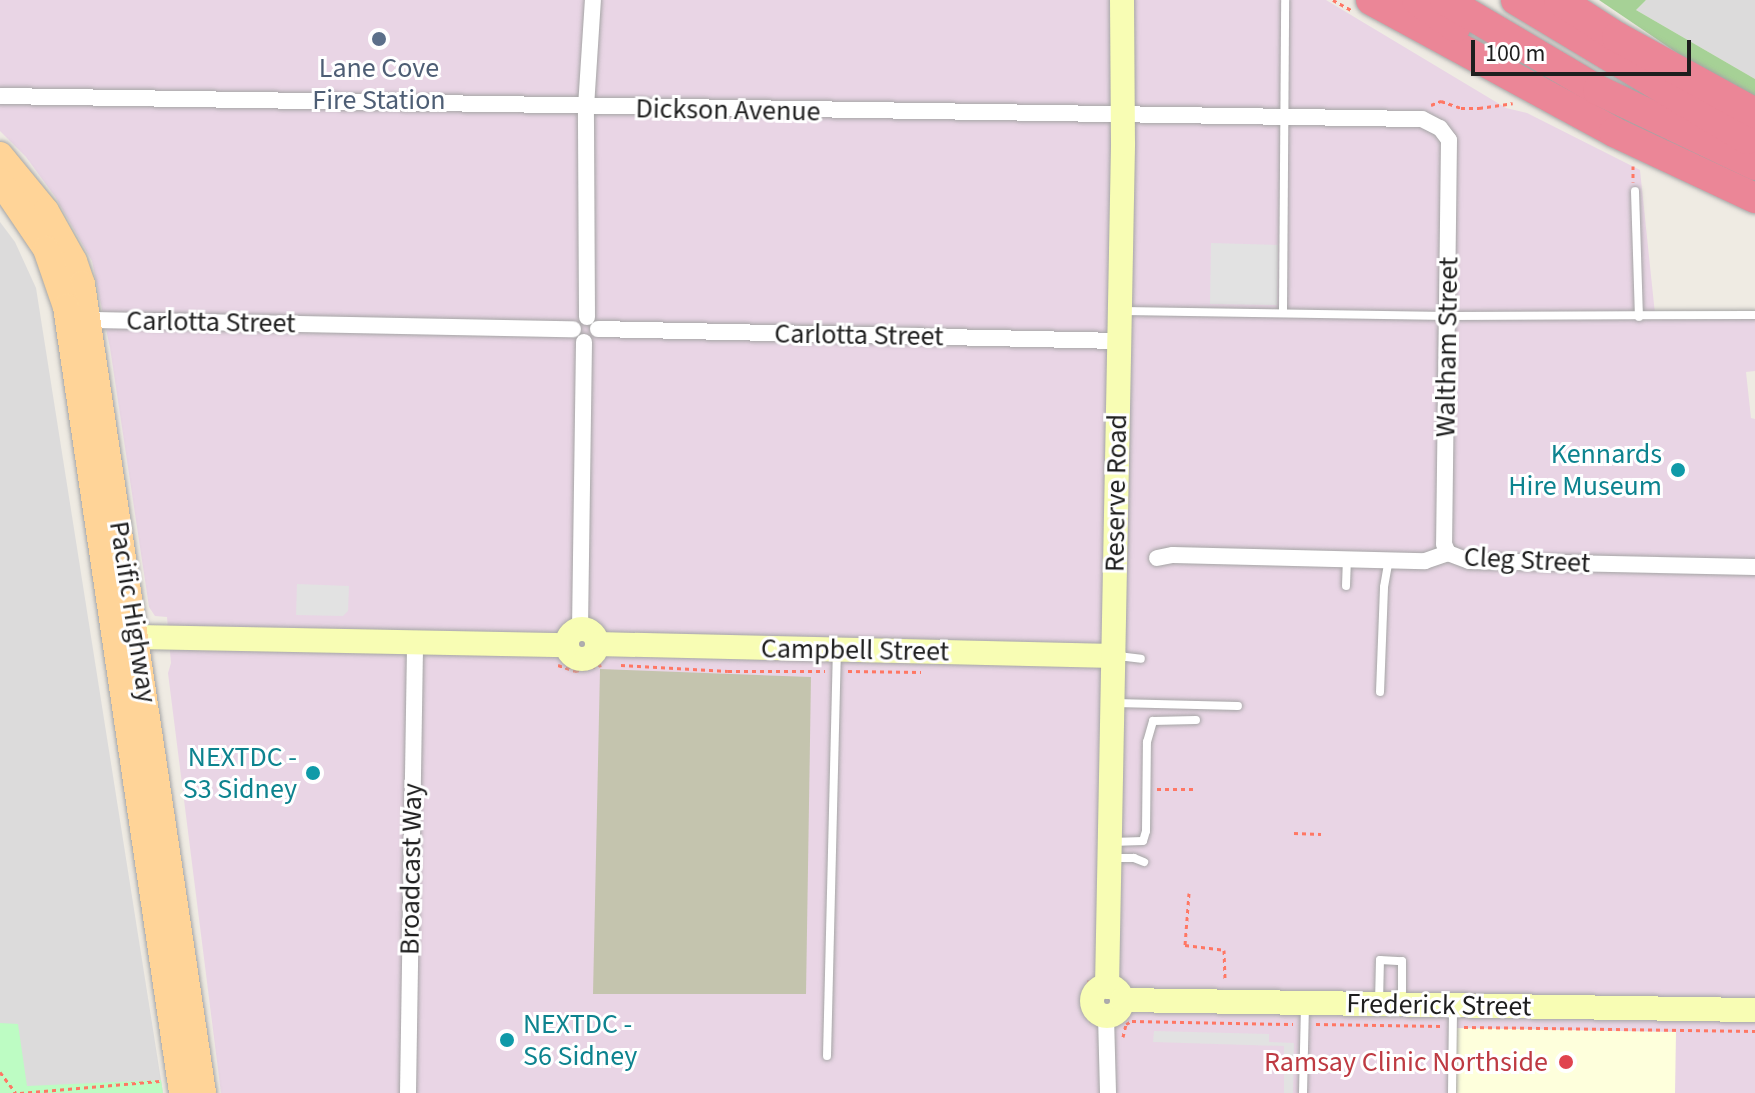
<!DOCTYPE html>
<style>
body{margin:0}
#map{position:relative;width:1755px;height:1093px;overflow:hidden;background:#efebe3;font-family:"Source Sans 3",sans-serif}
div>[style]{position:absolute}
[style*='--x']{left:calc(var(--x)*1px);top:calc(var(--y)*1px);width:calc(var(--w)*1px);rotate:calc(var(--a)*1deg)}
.residential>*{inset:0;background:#dcdbdb}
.industrial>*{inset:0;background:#e9d5e5}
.education>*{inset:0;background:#feffdc}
.construction>*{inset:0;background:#c4c4ae}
.forest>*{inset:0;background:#a6d196}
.park>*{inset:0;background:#bdfcc3}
.parking>*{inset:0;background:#e2e2e2}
.path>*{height:3px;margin-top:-1.5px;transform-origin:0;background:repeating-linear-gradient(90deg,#ff7764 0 4px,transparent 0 8px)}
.roads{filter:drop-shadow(0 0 2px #a5a5a5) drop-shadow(0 0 2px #a5a5a5)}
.lane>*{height:8px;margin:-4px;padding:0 4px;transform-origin:4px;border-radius:4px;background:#fff}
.street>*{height:16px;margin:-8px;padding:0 8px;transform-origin:8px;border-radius:8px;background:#fff}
.secondary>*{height:24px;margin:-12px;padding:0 12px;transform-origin:12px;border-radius:12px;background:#f8fdb4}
.secondary>.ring{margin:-12px;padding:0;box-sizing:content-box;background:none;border:24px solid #f8fdb4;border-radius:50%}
.primary>*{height:26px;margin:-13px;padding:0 13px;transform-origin:13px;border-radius:13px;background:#ffd498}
.highway>*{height:30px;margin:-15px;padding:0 15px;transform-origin:15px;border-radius:15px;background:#eb8697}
.dots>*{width:22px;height:22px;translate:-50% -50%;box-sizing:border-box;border:4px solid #fff;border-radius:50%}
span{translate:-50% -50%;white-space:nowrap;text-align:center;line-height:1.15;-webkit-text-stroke:6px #fff;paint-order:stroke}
.service-label{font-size:28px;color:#4e5e75}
.street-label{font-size:28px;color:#1e1e1e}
.culture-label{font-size:28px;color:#0d838f}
.right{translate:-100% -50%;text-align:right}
.left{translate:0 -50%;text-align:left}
.health-label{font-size:28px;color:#be3a42}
.scale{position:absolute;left:1471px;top:40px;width:220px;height:36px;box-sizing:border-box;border:4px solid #1e1e1e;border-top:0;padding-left:10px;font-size:24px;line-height:28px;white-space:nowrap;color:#1e1e1e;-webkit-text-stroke:6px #fff;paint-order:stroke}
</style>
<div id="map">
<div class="residential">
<i style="clip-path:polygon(1646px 0,1755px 0,1755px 79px,1636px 10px)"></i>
<i style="clip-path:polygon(0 222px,15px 242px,36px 288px,163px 1093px,0 1093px)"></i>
</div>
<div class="industrial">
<i style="clip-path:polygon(0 0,1326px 0,1506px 108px,1527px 113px,1640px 170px,1655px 314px,1755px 319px,1755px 371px,1746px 372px,1751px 418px,1755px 419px,1755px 1093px,221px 1093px,168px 673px,171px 663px,167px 617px,155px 616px,149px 607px,110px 348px,92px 261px,56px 198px,26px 157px,0 131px)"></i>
</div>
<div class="education">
<i style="clip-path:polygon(1456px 1028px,1676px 1032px,1675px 1093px,1455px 1093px)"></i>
</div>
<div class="construction">
<i style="clip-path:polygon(600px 669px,811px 677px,806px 994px,593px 994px)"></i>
</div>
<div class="forest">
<i style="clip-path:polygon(1599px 0,1646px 0,1636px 10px,1755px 79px,1755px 97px,1689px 61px)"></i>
</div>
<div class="park">
<i style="clip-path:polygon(0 1023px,18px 1024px,27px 1086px,161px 1080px,163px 1093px,0 1093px)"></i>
</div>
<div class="parking">
<i style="clip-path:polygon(1211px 243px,1278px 245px,1277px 305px,1210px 304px)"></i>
<i style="clip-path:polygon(297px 584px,349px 586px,348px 611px,343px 616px,296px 615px)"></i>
<i style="clip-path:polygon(1154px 1031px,1269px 1034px,1269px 1042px,1294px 1043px,1293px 1093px,1284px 1093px,1284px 1046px,1153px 1042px)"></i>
</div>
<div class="path">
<i style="--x:1333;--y:0;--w:21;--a:29"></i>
<i style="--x:1431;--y:105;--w:11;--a:-22"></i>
<i style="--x:1441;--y:101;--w:21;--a:19"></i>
<i style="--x:1461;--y:108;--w:18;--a:0"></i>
<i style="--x:1479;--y:108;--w:34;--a:-8"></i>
<i style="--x:1633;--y:166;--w:16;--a:90"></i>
<i style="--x:558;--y:665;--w:18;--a:19"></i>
<i style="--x:575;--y:671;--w:27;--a:-13"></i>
<i style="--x:621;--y:665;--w:107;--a:3.2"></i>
<i style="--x:728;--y:671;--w:97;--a:0"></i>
<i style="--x:848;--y:671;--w:73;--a:0.8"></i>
<i style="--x:1157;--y:789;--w:38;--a:0"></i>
<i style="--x:1294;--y:833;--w:27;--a:2"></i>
<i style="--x:1189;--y:893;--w:52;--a:94.4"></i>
<i style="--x:1185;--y:945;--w:39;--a:7"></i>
<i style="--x:1224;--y:950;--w:31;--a:88"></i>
<i style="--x:1089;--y:980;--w:28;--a:103"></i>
<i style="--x:1083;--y:1007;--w:16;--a:63"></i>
<i style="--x:1316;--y:1024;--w:125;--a:0.9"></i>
<i style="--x:1464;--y:1027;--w:291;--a:0.8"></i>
<i style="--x:1123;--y:1037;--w:13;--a:-77"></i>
<i style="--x:1126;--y:1024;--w:7;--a:-27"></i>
<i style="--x:1132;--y:1021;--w:161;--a:1.1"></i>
<i style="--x:0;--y:1072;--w:26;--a:53"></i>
<i style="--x:20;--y:1093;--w:140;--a:-4.9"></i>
</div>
<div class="roads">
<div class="lane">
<i style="--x:1635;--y:191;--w:126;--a:88.2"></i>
<i style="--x:1124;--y:311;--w:324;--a:0.9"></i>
<i style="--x:1448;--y:316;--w:307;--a:-0.2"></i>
<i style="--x:1283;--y:311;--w:311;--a:-89.6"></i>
<i style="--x:1346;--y:586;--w:27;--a:-88"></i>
<i style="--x:1118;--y:656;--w:23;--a:7"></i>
<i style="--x:1380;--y:692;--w:105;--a:-87.8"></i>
<i style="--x:1384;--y:587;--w:28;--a:-80"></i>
<i style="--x:1115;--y:703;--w:123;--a:1.4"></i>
<i style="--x:1111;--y:842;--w:32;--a:-2"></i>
<i style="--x:1143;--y:841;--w:10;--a:-73"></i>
<i style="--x:1146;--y:831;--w:89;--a:-89.4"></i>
<i style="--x:1147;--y:742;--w:22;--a:-74"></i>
<i style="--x:1153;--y:721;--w:43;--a:-1.3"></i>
<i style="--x:1114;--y:858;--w:20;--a:0"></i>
<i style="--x:1134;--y:858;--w:11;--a:22"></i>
<i style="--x:1379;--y:1003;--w:43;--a:-88.7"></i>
<i style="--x:1380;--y:960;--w:22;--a:3"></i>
<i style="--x:1402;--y:961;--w:41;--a:90"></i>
<i style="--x:827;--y:1056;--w:404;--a:-88.6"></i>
<i style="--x:1303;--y:1093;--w:85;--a:-88.7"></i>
<i style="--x:1452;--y:1093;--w:83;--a:-89.3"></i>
</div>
<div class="street">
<i style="--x:0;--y:96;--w:1422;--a:0.93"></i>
<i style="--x:1422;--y:119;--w:20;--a:27"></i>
<i style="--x:1440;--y:128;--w:15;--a:53"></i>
<i style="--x:1449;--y:140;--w:404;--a:90.7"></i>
<i style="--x:1444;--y:544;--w:10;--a:66"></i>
<i style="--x:587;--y:317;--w:210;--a:-90.3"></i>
<i style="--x:586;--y:107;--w:107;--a:-86.3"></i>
<i style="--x:89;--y:320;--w:484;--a:1.1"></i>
<i style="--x:598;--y:329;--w:521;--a:1.32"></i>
<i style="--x:1157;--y:558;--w:16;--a:-11"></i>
<i style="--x:1173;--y:555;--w:252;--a:1.4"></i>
<i style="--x:1425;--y:561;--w:24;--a:-19"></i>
<i style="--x:1448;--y:553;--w:22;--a:21"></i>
<i style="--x:1469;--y:561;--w:286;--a:1.2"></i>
<i style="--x:580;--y:629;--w:287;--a:-89.2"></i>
<i style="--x:1106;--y:1016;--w:77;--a:88.5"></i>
<i style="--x:408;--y:1093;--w:449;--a:-89.1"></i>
</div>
<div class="secondary">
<i class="ring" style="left:567px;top:629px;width:6px;height:6px"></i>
<i style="--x:137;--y:637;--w:430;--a:1.1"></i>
<i style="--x:597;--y:644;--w:517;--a:1.33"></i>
<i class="ring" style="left:1092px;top:986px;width:6px;height:6px"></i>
<i style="--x:1107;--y:987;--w:844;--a:-88.91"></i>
<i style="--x:1123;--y:143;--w:143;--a:-90.4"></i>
<i style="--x:1122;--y:1000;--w:633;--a:0.91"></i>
</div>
<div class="primary">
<i style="--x:0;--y:155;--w:72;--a:50.6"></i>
<i style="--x:46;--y:211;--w:57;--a:60.8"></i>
<i style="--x:74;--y:261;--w:24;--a:71"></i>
<i style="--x:82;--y:284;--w:818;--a:81.49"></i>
<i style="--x:0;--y:181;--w:82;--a:55.9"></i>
<i style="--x:46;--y:249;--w:61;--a:71"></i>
<i style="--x:66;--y:307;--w:795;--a:81.6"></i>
</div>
<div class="highway">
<i style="--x:1371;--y:0;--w:277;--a:28.5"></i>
<i style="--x:1614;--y:132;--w:156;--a:25.1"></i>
<i style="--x:1417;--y:0;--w:47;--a:34.7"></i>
<i style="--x:1445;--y:0;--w:178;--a:30.5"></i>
<i style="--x:1598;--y:90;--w:174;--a:25.5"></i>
<i style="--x:1516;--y:0;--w:270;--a:31"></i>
<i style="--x:1559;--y:0;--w:69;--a:32.5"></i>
<i style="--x:1617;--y:37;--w:158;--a:28.8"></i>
</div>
</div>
<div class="dots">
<i style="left:379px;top:39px;background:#5c6f8a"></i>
<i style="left:1678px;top:470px;background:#0f9aa8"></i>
<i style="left:313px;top:773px;background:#0f9aa8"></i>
<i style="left:507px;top:1040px;background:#0f9aa8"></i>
<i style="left:1566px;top:1062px;background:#e0444e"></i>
</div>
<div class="service-label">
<span style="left:379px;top:84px">Lane Cove<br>Fire Station</span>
</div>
<div class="street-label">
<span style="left:728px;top:110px;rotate:1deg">Dickson Avenue</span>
<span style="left:211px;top:322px;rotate:1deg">Carlotta Street</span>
<span style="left:859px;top:335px;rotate:1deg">Carlotta Street</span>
<span style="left:1447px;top:347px;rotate:-89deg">Waltham Street</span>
<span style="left:1116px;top:493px;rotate:-89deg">Reserve Road</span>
<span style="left:1527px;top:560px;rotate:3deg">Cleg Street</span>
<span style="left:133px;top:612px;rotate:81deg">Pacific Highway</span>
<span style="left:855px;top:650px;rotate:1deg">Campbell Street</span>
<span style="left:411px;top:869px;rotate:-89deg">Broadcast Way</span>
<span style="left:1439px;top:1005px;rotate:1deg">Frederick Street</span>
</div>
<div class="culture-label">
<span class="right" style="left:1662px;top:470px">Kennards<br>Hire Museum</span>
<span class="right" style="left:297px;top:773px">NEXTDC -<br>S3 Sidney</span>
<span class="left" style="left:523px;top:1040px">NEXTDC -<br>S6 Sidney</span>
</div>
<div class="health-label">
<span class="right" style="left:1548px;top:1062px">Ramsay Clinic Northside</span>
</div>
<div class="scale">100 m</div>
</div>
